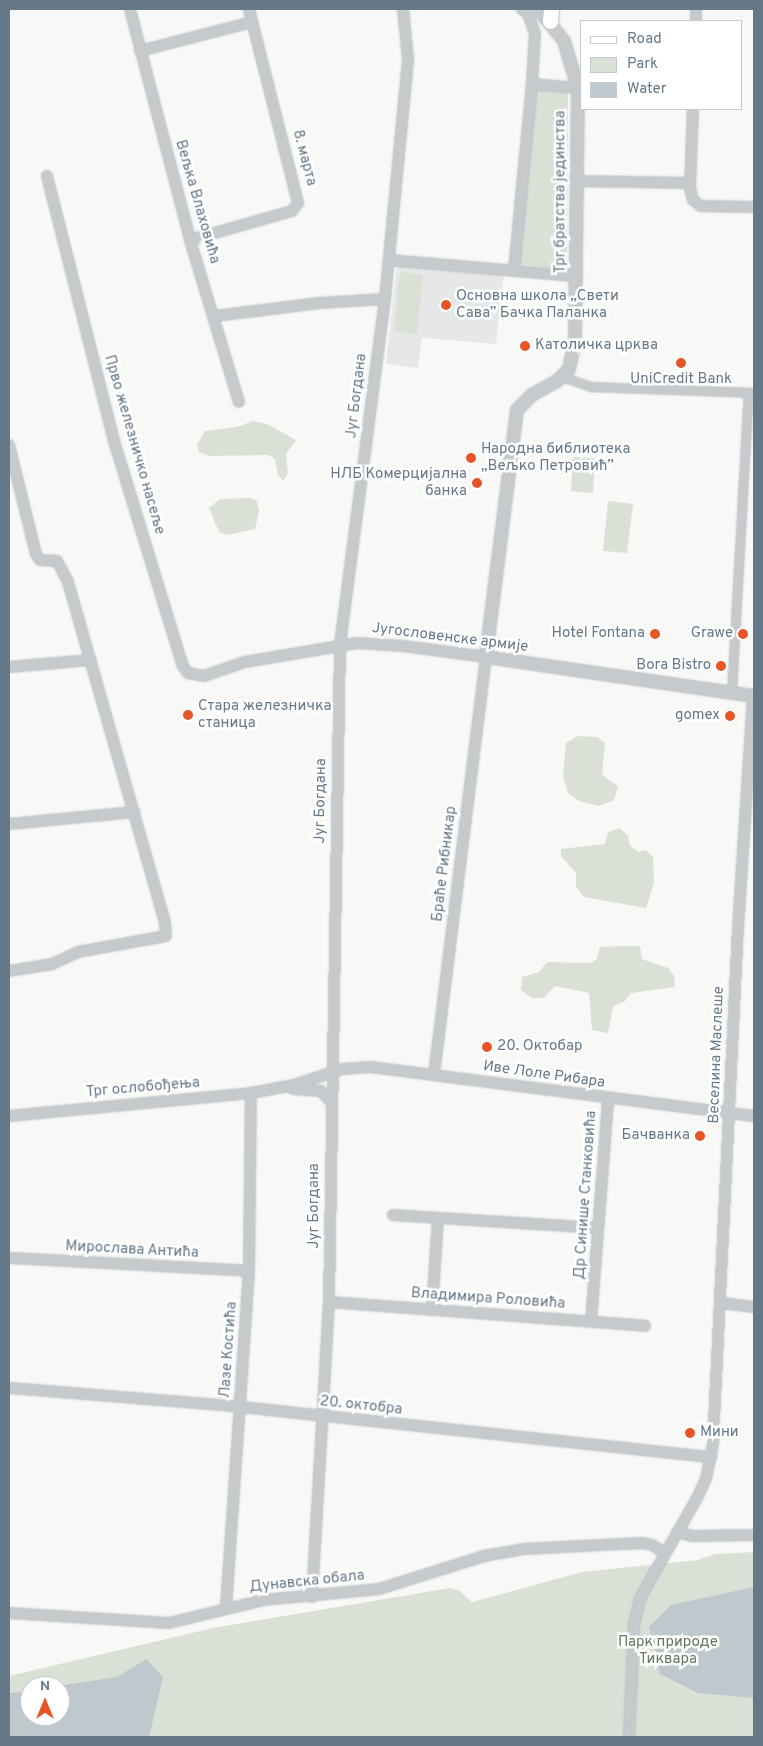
<!DOCTYPE html>
<meta charset="utf-8">
<style>
body{margin:0}
#map{position:relative;width:763px;height:1746px;overflow:hidden;background:#f8f8f6;font-family:Overpass,sans-serif}
div>[style]{position:absolute}
[style*='--x']{left:calc(var(--x)*1px);top:calc(var(--y)*1px);width:calc(var(--w)*1px);rotate:calc(var(--a)*1deg)}
.built>*{inset:0;background:#e6e7e7}
.green>*{inset:0;background:#dae0d6}
.water>*{inset:0;background:#bec8cd}
.roads{filter:drop-shadow(0 0 1px #b6bcc0) drop-shadow(0 0 1px #b6bcc0)}
.pedestrian>*{height:8px;margin:-4px;padding:0 4px;transform-origin:4px;border-radius:4px;background:#c6cacd}
.minor>*{height:10px;margin:-5px;padding:0 5px;transform-origin:5px;border-radius:5px;background:#c6cacd}
.tertiary>*{height:12px;margin:-6px;padding:0 6px;transform-origin:6px;border-radius:6px;background:#c6cacd}
.secondary>*{height:15px;margin:-7.5px;padding:0 7.5px;transform-origin:7.5px;border-radius:7.5px;background:#fff}
.dots>*{width:14px;height:14px;translate:-50% -50%;box-sizing:border-box;border:2px solid #fff;border-radius:50%}
span{translate:-50% -50%;white-space:nowrap;text-align:center;line-height:1.15;-webkit-text-stroke:5px #fff;paint-order:stroke}
.street-label{font-size:15px;color:#667988}
.poi-label{font-size:15px;color:#667988}
.left{translate:0 -50%;text-align:left}
.right{translate:-100% -50%;text-align:right}
.park-label{font-size:15px;color:#667962}
.frame{position:absolute;inset:0;border:10px solid #667988;pointer-events:none}
.legend{position:absolute;left:580px;top:20px;width:162px;height:90px;box-sizing:border-box;background:#fff;border:1px solid #c2c9cf;margin:0;padding:6px 9px;list-style:none;font-size:15px;color:#667988}
.legend li{display:flex;align-items:center;gap:10px;height:25px}
.legend b{width:25px;border:1px solid #c2c9cf}
.north{position:absolute;left:20px;top:1676px;width:50px;height:50px;box-sizing:border-box;background:#fff;border:1px solid #c2c9cf;border-radius:50%;rotate:0deg;font-size:14px;font-weight:700;line-height:20px;text-align:center;color:#667988}
.north::after{content:'';display:block;margin:auto;width:18px;height:22px;background:#e85426;clip-path:polygon(50% 0,100% 100%,50% 72%,0 100%)}
</style>
<div id="map">
<div class="built">
<i style="clip-path:polygon(397px 265px,504px 273px,496px 344px,422px 338px,418px 368px,386px 364px)"></i>
</div>
<div class="green">
<i style="clip-path:polygon(536px 87px,568px 90px,567px 270px,519px 264px)"></i>
<i style="clip-path:polygon(400px 272px,423px 275px,417px 334px,394px 331px)"></i>
<i style="clip-path:polygon(253px 421px,267px 424px,296px 440px,286px 454px,288px 473px,283px 481px,278px 475px,275px 459px,268px 455px,210px 456px,199px 452px,197px 445px,205px 431px,237px 427px)"></i>
<i style="clip-path:polygon(573px 457px,595px 458px,593px 493px,571px 491px)"></i>
<i style="clip-path:polygon(250px 498px,257px 501px,259px 511px,255px 529px,227px 535px,219px 532px,209px 508px,220px 499px)"></i>
<i style="clip-path:polygon(608px 501px,633px 504px,627px 553px,603px 551px)"></i>
<i style="clip-path:polygon(578px 736px,597px 737px,605px 743px,602px 774px,618px 787px,614px 800px,599px 806px,579px 801px,568px 793px,563px 776px,566px 743px)"></i>
<i style="clip-path:polygon(620px 828px,628px 836px,630px 845px,638px 852px,646px 850px,653px 857px,654px 883px,646px 908px,584px 897px,576px 887px,576px 873px,561px 856px,561px 849px,605px 844px,608px 832px)"></i>
<i style="clip-path:polygon(623px 946px,640px 946px,642px 959px,668px 968px,674px 976px,675px 987px,631px 993px,625px 1001px,613px 1007px,608px 1033px,592px 1030px,589px 993px,555px 986px,544px 998px,532px 998px,521px 990px,522px 977px,539px 972px,547px 962px,590px 963px,597px 959px,600px 947px)"></i>
<i style="clip-path:polygon(evenodd,754px 1552px,754px 1737px,9px 1737px,9px 1676px,213px 1628px,450px 1588px,460px 1591px,472px 1602px,582px 1572px,698px 1560px,715px 1554px,754px 1552px,30px 1686px,60px 1686px,60px 1716px,30px 1716px,30px 1686px)"></i>
</div>
<div class="water">
<i style="clip-path:polygon(754px 1587px,754px 1698px,698px 1693px,660px 1674px,649px 1627px,671px 1605px)"></i>
<i style="clip-path:polygon(146px 1659px,163px 1677px,149px 1737px,9px 1737px,9px 1693px,30px 1692px,30px 1716px,60px 1716px,58px 1686px,117px 1677px)"></i>
</div>
<div class="roads">
<div class="pedestrian">
<i style="--x:562;--y:377;--w:31;--a:19"></i>
<i style="--x:591;--y:387;--w:163;--a:2.1"></i>
<i style="--x:732;--y:693;--w:300;--a:-86.8"></i>
</div>
<div class="minor">
<i style="--x:130;--y:9;--w:239;--a:75.4"></i>
<i style="--x:190;--y:240;--w:169;--a:73.2"></i>
<i style="--x:522;--y:9;--w:8;--a:40"></i>
<i style="--x:528;--y:14;--w:20;--a:70"></i>
<i style="--x:535;--y:33;--w:51;--a:93.4"></i>
<i style="--x:696;--y:21;--w:12;--a:-90"></i>
<i style="--x:140;--y:51;--w:116;--a:-14.5"></i>
<i style="--x:693;--y:109;--w:79;--a:92.2"></i>
<i style="--x:690;--y:188;--w:12;--a:76"></i>
<i style="--x:693;--y:200;--w:10;--a:37"></i>
<i style="--x:701;--y:206;--w:53;--a:1.1"></i>
<i style="--x:47;--y:176;--w:273;--a:75.8"></i>
<i style="--x:114;--y:441;--w:235;--a:73"></i>
<i style="--x:183;--y:666;--w:9;--a:54"></i>
<i style="--x:188;--y:673;--w:16;--a:11"></i>
<i style="--x:204;--y:676;--w:43;--a:-18.9"></i>
<i style="--x:245;--y:662;--w:114;--a:-9.6"></i>
<i style="--x:357;--y:643;--w:46;--a:3.7"></i>
<i style="--x:403;--y:646;--w:84;--a:7.5"></i>
<i style="--x:486;--y:657;--w:420;--a:97.1"></i>
<i style="--x:575;--y:181;--w:115;--a:1"></i>
<i style="--x:190;--y:240;--w:106;--a:-15.9"></i>
<i style="--x:292;--y:211;--w:10;--a:-53"></i>
<i style="--x:298;--y:203;--w:200;--a:-104.2"></i>
<i style="--x:389;--y:260;--w:189;--a:4.9"></i>
<i style="--x:514;--y:270;--w:187;--a:-84.5"></i>
<i style="--x:532;--y:84;--w:46;--a:5"></i>
<i style="--x:215;--y:316;--w:105;--a:-7.1"></i>
<i style="--x:319;--y:303;--w:66;--a:-3.5"></i>
<i style="--x:9;--y:445;--w:112;--a:76.1"></i>
<i style="--x:36;--y:554;--w:7;--a:56"></i>
<i style="--x:40;--y:560;--w:17;--a:3"></i>
<i style="--x:57;--y:561;--w:24;--a:62"></i>
<i style="--x:68;--y:582;--w:354;--a:74.1"></i>
<i style="--x:165;--y:922;--w:14;--a:86"></i>
<i style="--x:166;--y:936;--w:89;--a:169.7"></i>
<i style="--x:78;--y:952;--w:29;--a:155"></i>
<i style="--x:52;--y:964;--w:44;--a:170.8"></i>
<i style="--x:9;--y:667;--w:82;--a:-4.9"></i>
<i style="--x:9;--y:824;--w:126;--a:-5.5"></i>
<i style="--x:293;--y:1089;--w:28;--a:4"></i>
<i style="--x:321;--y:1091;--w:13;--a:48"></i>
<i style="--x:9;--y:1116;--w:243;--a:-5.4"></i>
<i style="--x:251;--y:1093;--w:44;--a:-10.5"></i>
<i style="--x:294;--y:1085;--w:51;--a:-18.4"></i>
<i style="--x:342;--y:1069;--w:29;--a:-4"></i>
<i style="--x:371;--y:1067;--w:386;--a:7.3"></i>
<i style="--x:393;--y:1215;--w:205;--a:3.6"></i>
<i style="--x:12;--y:1258;--w:237;--a:3.1"></i>
<i style="--x:329;--y:1302;--w:317;--a:4.3"></i>
<i style="--x:721;--y:1303;--w:33;--a:7"></i>
<i style="--x:432;--y:1310;--w:92;--a:-86.3"></i>
<i style="--x:591;--y:1322;--w:224;--a:-85.6"></i>
<i style="--x:9;--y:1388;--w:224;--a:4.6"></i>
<i style="--x:232;--y:1406;--w:482;--a:6.1"></i>
<i style="--x:677;--y:1532;--w:16;--a:15"></i>
<i style="--x:692;--y:1536;--w:62;--a:-0.9"></i>
<i style="--x:312;--y:1597;--w:295;--a:-86.7"></i>
<i style="--x:329;--y:1302;--w:657;--a:-89.04"></i>
<i style="--x:340;--y:645;--w:349;--a:-82.6"></i>
<i style="--x:385;--y:299;--w:241;--a:-84.5"></i>
<i style="--x:408;--y:59;--w:50;--a:-95.7"></i>
<i style="--x:226;--y:1608;--w:338;--a:-86.1"></i>
<i style="--x:249;--y:1271;--w:178;--a:-89.4"></i>
<i style="--x:9;--y:1613;--w:160;--a:3.6"></i>
<i style="--x:169;--y:1623;--w:97;--a:-13.7"></i>
<i style="--x:263;--y:1600;--w:117;--a:-5.4"></i>
<i style="--x:379;--y:1589;--w:110;--a:-17.4"></i>
<i style="--x:484;--y:1556;--w:40;--a:-10"></i>
<i style="--x:523;--y:1549;--w:119;--a:-2.9"></i>
<i style="--x:642;--y:1543;--w:10;--a:11"></i>
<i style="--x:652;--y:1545;--w:13;--a:32"></i>
<i style="--x:629;--y:1737;--w:112;--a:-87.4"></i>
<i style="--x:634;--y:1625;--w:28;--a:-77"></i>
<i style="--x:640;--y:1598;--w:115;--a:-60.3"></i>
<i style="--x:697;--y:1498;--w:21;--a:-65"></i>
<i style="--x:706;--y:1479;--w:38;--a:-79"></i>
<i style="--x:713;--y:1442;--w:515;--a:-87.22"></i>
<i style="--x:738;--y:928;--w:232;--a:-86.3"></i>
</div>
<div class="tertiary">
<i style="--x:538;--y:9;--w:41;--a:50.9"></i>
<i style="--x:564;--y:41;--w:49;--a:73.4"></i>
<i style="--x:578;--y:88;--w:253;--a:90.7"></i>
<i style="--x:575;--y:341;--w:29;--a:102"></i>
<i style="--x:569;--y:369;--w:17;--a:135"></i>
<i style="--x:557;--y:381;--w:29;--a:151"></i>
<i style="--x:532;--y:395;--w:21;--a:135"></i>
<i style="--x:517;--y:410;--w:249;--a:97.2"></i>
<i style="--x:486;--y:657;--w:271;--a:8.3"></i>
</div>
<div class="secondary">
<i style="--x:550;--y:21;--w:12;--a:-85"></i>
</div>
</div>
<div class="dots">
<i style="left:446px;top:305px;background:#e85426"></i>
<i style="left:525px;top:346px;background:#e85426"></i>
<i style="left:681px;top:363px;background:#e85426"></i>
<i style="left:471px;top:458px;background:#e85426"></i>
<i style="left:477px;top:483px;background:#e85426"></i>
<i style="left:655px;top:634px;background:#e85426"></i>
<i style="left:743px;top:634px;background:#e85426"></i>
<i style="left:721px;top:666px;background:#e85426"></i>
<i style="left:188px;top:715px;background:#e85426"></i>
<i style="left:730px;top:716px;background:#e85426"></i>
<i style="left:487px;top:1047px;background:#e85426"></i>
<i style="left:700px;top:1136px;background:#e85426"></i>
<i style="left:690px;top:1433px;background:#e85426"></i>
</div>
<div class="street-label">
<span style="left:304px;top:158px;rotate:75deg">8. марта</span>
<span style="left:561px;top:192px;rotate:-90deg">Трг братства јединства</span>
<span style="left:197px;top:202px;rotate:74deg">Вељка Влаховића</span>
<span style="left:357px;top:396px;rotate:-83deg">Југ Богдана</span>
<span style="left:134px;top:445px;rotate:74deg">Прво железничко насеље</span>
<span style="left:450px;top:638px;rotate:7deg">Југословенске армије</span>
<span style="left:321px;top:801px;rotate:-89deg">Југ Богдана</span>
<span style="left:445px;top:864px;rotate:-83deg">Браће Рибникар</span>
<span style="left:717px;top:1055px;rotate:-88deg">Веселина Маслеше</span>
<span style="left:544px;top:1075px;rotate:8deg">Иве Лоле Рибара</span>
<span style="left:143px;top:1088px;rotate:-5deg">Трг ослобођења</span>
<span style="left:586px;top:1195px;rotate:-86deg">Др Синише Станковића</span>
<span style="left:315px;top:1206px;rotate:-90deg">Југ Богдана</span>
<span style="left:132px;top:1250px;rotate:3deg">Мирослава Антића</span>
<span style="left:488px;top:1299px;rotate:4deg">Владимира Роловића</span>
<span style="left:229px;top:1350px;rotate:-86deg">Лазе Костића</span>
<span style="left:361px;top:1406px;rotate:6deg">20. октобра</span>
<span style="left:307px;top:1582px;rotate:-6deg">Дунавска обала</span>
</div>
<div class="poi-label">
<span class="left" style="left:456px;top:305px">Основна школа „Свети<br>Сава” Бачка Паланка</span>
<span class="left" style="left:535px;top:346px">Католичка црква</span>
<span style="left:681px;top:380px">UniCredit Bank</span>
<span class="left" style="left:481px;top:458px">Народна библиотека<br>„Вељко Петровић”</span>
<span class="right" style="left:467px;top:483px">НЛБ Комерцијална<br>банка</span>
<span class="right" style="left:645px;top:634px">Hotel Fontana</span>
<span class="right" style="left:733px;top:634px">Grawe</span>
<span class="right" style="left:711px;top:666px">Bora Bistro</span>
<span class="left" style="left:198px;top:715px">Стара железничка<br>станица</span>
<span class="right" style="left:720px;top:716px">gomex</span>
<span class="left" style="left:497px;top:1047px">20. Октобар</span>
<span class="right" style="left:690px;top:1136px">Бачванка</span>
<span class="left" style="left:700px;top:1433px">Мини</span>
</div>
<div class="park-label">
<span style="left:668px;top:1651px">Парк природе<br>Тиквара</span>
</div>
<div class="frame"></div>
<ul class="legend">
<li><b style="height:6px;background:#fff"></b>Road</li>
<li><b style="height:14px;background:#dae0d6"></b>Park</li>
<li><b style="height:14px;background:#bec8cd"></b>Water</li>
</ul>
<div class="north">N</div>
</div>
